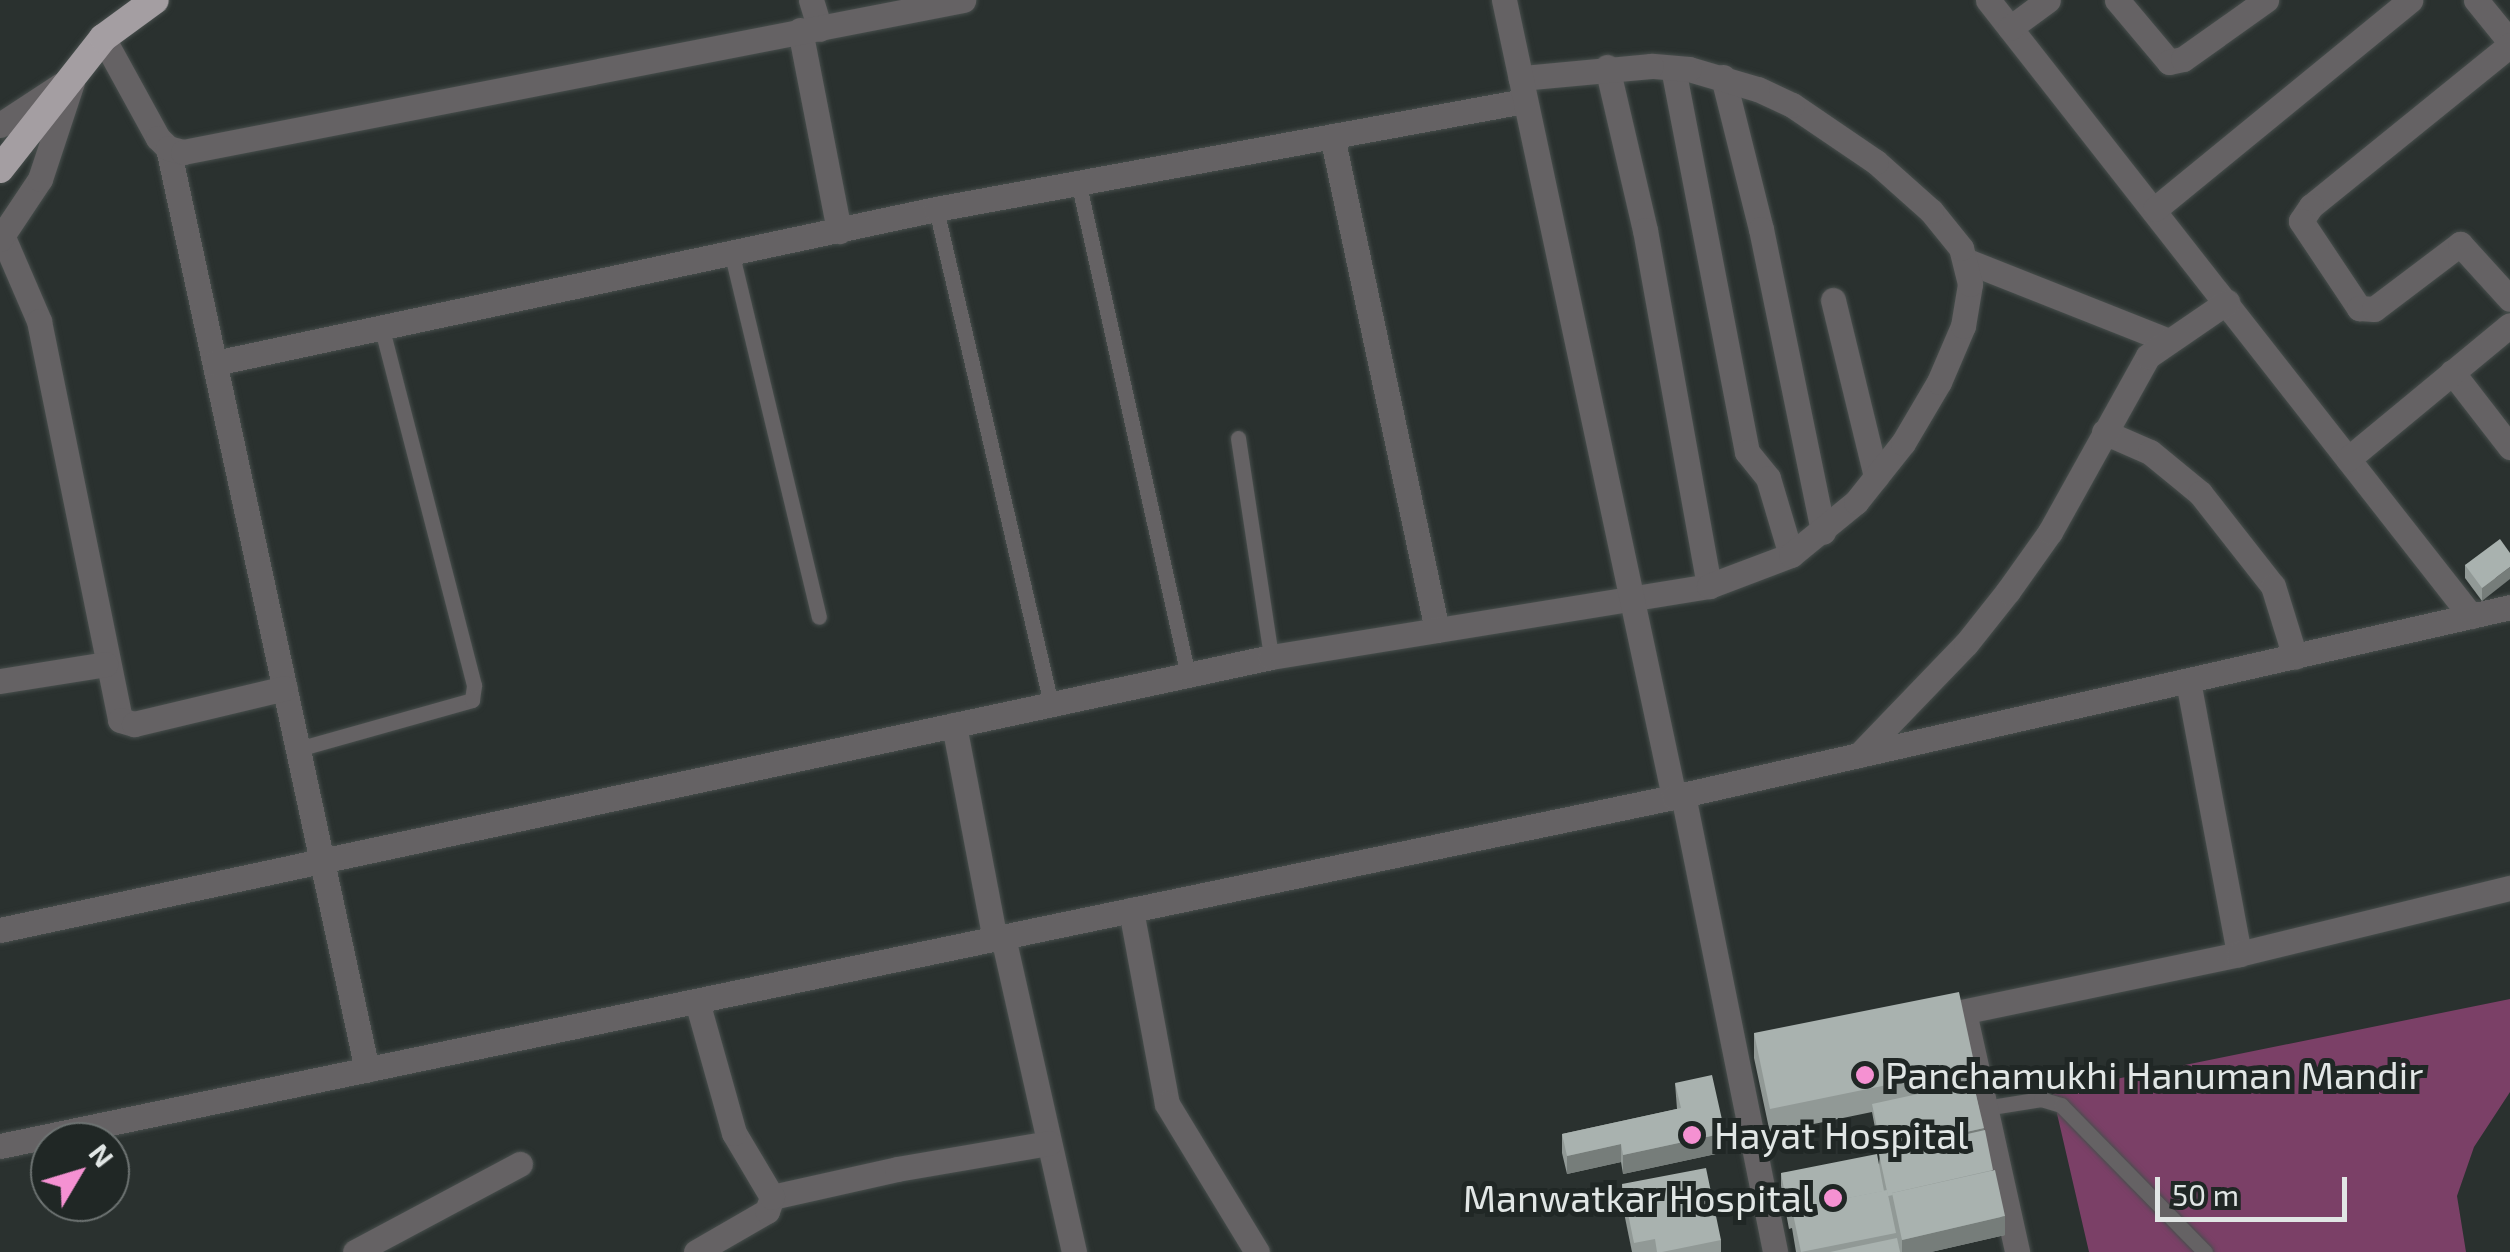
<!DOCTYPE html>
<style>
body{margin:0}
#map{position:relative;width:2510px;height:1252px;overflow:hidden;background:#2a312f;font-family:"Exo 2",sans-serif}
div>[style]{position:absolute}
[style*='--x']{left:calc(var(--x)*1px);top:calc(var(--y)*1px);width:calc(var(--w)*1px);rotate:calc(var(--a)*1deg)}
.green>*{inset:0;background:#7b4067}
.roads{filter:drop-shadow(0 0 2px #474e4c) drop-shadow(0 0 2px #474e4c)}
.service>*{height:15px;margin:-7.5px;padding:0 7.5px;transform-origin:7.5px;border-radius:7.5px;background:#656264}
.minor>*{height:25px;margin:-12.5px;padding:0 12.5px;transform-origin:12.5px;border-radius:12.5px;background:#656264}
.tertiary>*{height:25px;margin:-12.5px;padding:0 12.5px;transform-origin:12.5px;border-radius:12.5px;background:#656264}
.trunk>*{height:28px;margin:-14px;padding:0 14px;transform-origin:14px;border-radius:14px;background:#a49ea2}
.wall>*{inset:0;background:#919996}
.shaded-wall>*{inset:0;background:#767d7a}
.building>*{inset:0;background:#a9b2af}
.dots>*{width:28px;height:28px;translate:-50% -50%;box-sizing:border-box;border:5px solid #202725;border-radius:50%}
span{translate:-50% -50%;white-space:nowrap;text-align:center;line-height:1.15;-webkit-text-stroke:10px #202725;paint-order:stroke}
.poi-label{font-size:38px;color:#e1e6e5}
.left{translate:0 -50%;text-align:left}
.right{translate:-100% -50%;text-align:right}
.north{position:absolute;left:30px;top:1122px;width:100px;height:100px;box-sizing:border-box;background:#202725;border:2px solid #6d7372;border-radius:50%;rotate:52deg;font-size:28px;font-weight:700;line-height:40px;text-align:center;color:#e1e6e5}
.north::after{content:'';display:block;margin:auto;width:35px;height:45px;background:#f591d2;clip-path:polygon(50% 0,100% 100%,50% 72%,0 100%)}
.scale{position:absolute;left:2155px;top:1177px;width:192px;height:45px;box-sizing:border-box;border:5px solid #e1e6e5;border-top:0;padding-left:12px;font-size:30px;line-height:35px;white-space:nowrap;color:#e1e6e5;-webkit-text-stroke:8px #202725;paint-order:stroke}
</style>
<div id="map">
<div class="green">
<i style="clip-path:polygon(2510px 999px,2510px 1092px,2474px 1147px,2457px 1196px,2466px 1252px,2089px 1252px,2052px 1092px)"></i>
</div>
<div class="roads">
<div class="service">
<i style="--x:1078;--y:181;--w:506;--a:77.45"></i>
<i style="--x:936;--y:209;--w:508;--a:76.92"></i>
<i style="--x:732;--y:255;--w:372;--a:76.5"></i>
<i style="--x:1238;--y:438;--w:221;--a:81.4"></i>
<i style="--x:298;--y:749;--w:181;--a:-15.7"></i>
<i style="--x:472;--y:700;--w:15;--a:-82"></i>
<i style="--x:474;--y:685;--w:369;--a:-104.5"></i>
<i style="--x:1985;--y:1108;--w:57;--a:-9.1"></i>
<i style="--x:2041;--y:1099;--w:21;--a:17"></i>
<i style="--x:2061;--y:1105;--w:206;--a:45.6"></i>
</div>
<div class="minor">
<i style="--x:811;--y:0;--w:30;--a:73"></i>
<i style="--x:1988;--y:0;--w:783;--a:51.9"></i>
<i style="--x:2117;--y:0;--w:81;--a:50"></i>
<i style="--x:2169;--y:62;--w:14;--a:-12"></i>
<i style="--x:2183;--y:59;--w:102;--a:-35.4"></i>
<i style="--x:2476;--y:0;--w:54;--a:51"></i>
<i style="--x:2010;--y:28;--w:47;--a:-36.4"></i>
<i style="--x:800;--y:30;--w:205;--a:79"></i>
<i style="--x:2510;--y:45;--w:256;--a:141"></i>
<i style="--x:2311;--y:206;--w:18;--a:124"></i>
<i style="--x:2301;--y:221;--w:105;--a:56.3"></i>
<i style="--x:2359;--y:308;--w:15;--a:4"></i>
<i style="--x:2374;--y:309;--w:108;--a:-37.1"></i>
<i style="--x:2460;--y:244;--w:74;--a:47.7"></i>
<i style="--x:1607;--y:67;--w:167;--a:76.9"></i>
<i style="--x:1645;--y:230;--w:362;--a:79.8"></i>
<i style="--x:1673;--y:68;--w:391;--a:79.1"></i>
<i style="--x:1747;--y:452;--w:33;--a:51"></i>
<i style="--x:1768;--y:478;--w:80;--a:73.4"></i>
<i style="--x:1723;--y:77;--w:157;--a:76"></i>
<i style="--x:1761;--y:229;--w:309;--a:78.4"></i>
<i style="--x:1332;--y:136;--w:505;--a:78"></i>
<i style="--x:168;--y:148;--w:943;--a:77.82"></i>
<i style="--x:2155;--y:209;--w:330;--a:-39.3"></i>
<i style="--x:2;--y:235;--w:94;--a:66.7"></i>
<i style="--x:39;--y:321;--w:407;--a:78.5"></i>
<i style="--x:120;--y:720;--w:15;--a:16"></i>
<i style="--x:134;--y:724;--w:155;--a:-13.4"></i>
<i style="--x:1967;--y:261;--w:215;--a:21.6"></i>
<i style="--x:1833;--y:300;--w:182;--a:76.3"></i>
<i style="--x:215;--y:363;--w:737;--a:-12.06"></i>
<i style="--x:936;--y:209;--w:598;--a:-10.41"></i>
<i style="--x:2452;--y:372;--w:95;--a:52.3"></i>
<i style="--x:2104;--y:432;--w:50;--a:23.5"></i>
<i style="--x:2150;--y:452;--w:65;--a:39.4"></i>
<i style="--x:2200;--y:493;--w:118;--a:51.9"></i>
<i style="--x:2273;--y:586;--w:74;--a:72.8"></i>
<i style="--x:2348;--y:459;--w:210;--a:-39.6"></i>
<i style="--x:0;--y:681;--w:107;--a:-9.1"></i>
<i style="--x:2188;--y:681;--w:278;--a:79.4"></i>
<i style="--x:954;--y:725;--w:218;--a:79.2"></i>
<i style="--x:1859;--y:755;--w:154;--a:-46.1"></i>
<i style="--x:1966;--y:644;--w:68;--a:-51.6"></i>
<i style="--x:2008;--y:591;--w:72;--a:-54.6"></i>
<i style="--x:2050;--y:532;--w:201;--a:-60.9"></i>
<i style="--x:2148;--y:356;--w:96;--a:-34.4"></i>
<i style="--x:1131;--y:910;--w:197;--a:79.5"></i>
<i style="--x:1167;--y:1104;--w:173;--a:58.7"></i>
<i style="--x:0;--y:930;--w:1300;--a:-12.12"></i>
<i style="--x:1271;--y:657;--w:444;--a:-9.2"></i>
<i style="--x:1709;--y:586;--w:88;--a:-20.7"></i>
<i style="--x:1791;--y:555;--w:84;--a:-39.2"></i>
<i style="--x:1856;--y:502;--w:75;--a:-51.5"></i>
<i style="--x:1903;--y:443;--w:71;--a:-59.5"></i>
<i style="--x:1939;--y:382;--w:61;--a:-66.8"></i>
<i style="--x:1963;--y:326;--w:43;--a:-80.5"></i>
<i style="--x:1970;--y:284;--w:37;--a:-104"></i>
<i style="--x:1961;--y:248;--w:48;--a:-129"></i>
<i style="--x:1931;--y:211;--w:74;--a:-138.3"></i>
<i style="--x:1876;--y:162;--w:102;--a:-145.8"></i>
<i style="--x:1792;--y:105;--w:38;--a:-155"></i>
<i style="--x:1757;--y:89;--w:71;--a:-163.6"></i>
<i style="--x:1689;--y:69;--w:38;--a:-175"></i>
<i style="--x:1651;--y:66;--w:131;--a:174.7"></i>
<i style="--x:1003;--y:937;--w:323;--a:77.3"></i>
<i style="--x:1964;--y:1012;--w:246;--a:77.5"></i>
<i style="--x:1933;--y:1018;--w:313;--a:-11.8"></i>
<i style="--x:2239;--y:954;--w:279;--a:-13.7"></i>
<i style="--x:772;--y:1197;--w:128;--a:-12.6"></i>
<i style="--x:897;--y:1169;--w:154;--a:-9.7"></i>
<i style="--x:355;--y:1252;--w:187;--a:-28.1"></i>
<i style="--x:696;--y:1252;--w:82;--a:-30"></i>
<i style="--x:767;--y:1211;--w:15;--a:-70"></i>
<i style="--x:772;--y:1197;--w:74;--a:-120.7"></i>
<i style="--x:734;--y:1133;--w:137;--a:-105.7"></i>
</div>
<div class="tertiary">
<i style="--x:1504;--y:0;--w:815;--a:77.96"></i>
<i style="--x:103;--y:38;--w:114;--a:61.2"></i>
<i style="--x:158;--y:138;--w:14;--a:45"></i>
<i style="--x:168;--y:148;--w:16;--a:15"></i>
<i style="--x:183;--y:152;--w:795;--a:-11.03"></i>
<i style="--x:0;--y:125;--w:73;--a:-33.3"></i>
<i style="--x:0;--y:239;--w:72;--a:-56.3"></i>
<i style="--x:40;--y:179;--w:102;--a:-71.7"></i>
<i style="--x:1683;--y:795;--w:466;--a:78.6"></i>
<i style="--x:0;--y:1146;--w:1710;--a:-11.78"></i>
<i style="--x:1674;--y:797;--w:857;--a:-12.8"></i>
</div>
<div class="trunk">
<i style="--x:0;--y:169;--w:167;--a:-51.8"></i>
<i style="--x:103;--y:38;--w:64;--a:-36.2"></i>
</div>
</div>
<div class="wall">
<i style="clip-path:polygon(2510px 553px,2482px 601px,2465px 578px,2465px 565px)"></i>
<i style="clip-path:polygon(1754px 1033px,1975px 1067px,1975px 1090px,2005px 1235px,1931px 1252px,1796px 1252px,1792px 1228px,1789px 1229px,1781px 1186px,1781px 1173px,1879px 1165px,1880px 1154px,1872px 1112px,1770px 1133px,1754px 1058px)"></i>
<i style="clip-path:polygon(1675px 1083px,1725px 1152px,1623px 1174px,1621px 1162px,1567px 1174px,1562px 1153px,1562px 1134px,1677px 1109px)"></i>
<i style="clip-path:polygon(1622px 1184px,1721px 1240px,1721px 1252px,1632px 1252px,1622px 1203px)"></i>
</div>
<div class="shaded-wall">
<i style="clip-path:polygon(2510px 567px,2510px 579px,2482px 601px,2482px 588px)"></i>
<i style="clip-path:polygon(1984px 1128px,1984px 1140px,1882px 1163px,1882px 1151px)"></i>
<i style="clip-path:polygon(1725px 1133px,1725px 1152px,1623px 1174px,1623px 1155px)"></i>
<i style="clip-path:polygon(1621px 1144px,1621px 1162px,1567px 1174px,1567px 1156px)"></i>
<i style="clip-path:polygon(2005px 1216px,2005px 1235px,1931px 1252px,1902px 1252px,1902px 1240px)"></i>
</div>
<div class="building">
<i style="clip-path:polygon(2500px 539px,2510px 553px,2510px 567px,2482px 588px,2465px 565px)"></i>
<i style="clip-path:polygon(1959px 992px,1975px 1067px,1770px 1109px,1754px 1033px)"></i>
<i style="clip-path:polygon(1712px 1075px,1725px 1133px,1623px 1155px,1621px 1144px,1567px 1156px,1562px 1134px,1681px 1108px,1675px 1083px)"></i>
<i style="clip-path:polygon(1973px 1082px,1984px 1128px,1882px 1151px,1872px 1104px)"></i>
<i style="clip-path:polygon(1985px 1130px,1993px 1170px,1892px 1193px,1893px 1195px,1888px 1196px,1879px 1154px)"></i>
<i style="clip-path:polygon(1877px 1154px,1884px 1191px,1792px 1209px,1792px 1215px,1789px 1216px,1781px 1173px)"></i>
<i style="clip-path:polygon(1706px 1168px,1721px 1240px,1662px 1252px,1657px 1252px,1655px 1239px,1634px 1243px,1622px 1184px)"></i>
<i style="clip-path:polygon(1995px 1170px,2005px 1216px,1902px 1240px,1892px 1193px)"></i>
<i style="clip-path:polygon(1887px 1190px,1896px 1233px,1801px 1252px,1792px 1209px)"></i>
<i style="clip-path:polygon(1897px 1238px,1900px 1252px,1830px 1252px)"></i>
</div>
<div class="dots">
<i style="left:1865px;top:1075px;background:#f591d2"></i>
<i style="left:1692px;top:1135px;background:#f591d2"></i>
<i style="left:1833px;top:1198px;background:#f591d2"></i>
</div>
<div class="poi-label">
<span class="left" style="left:1885px;top:1075px">Panchamukhi Hanuman Mandir</span>
<span class="left" style="left:1714px;top:1135px">Hayat Hospital</span>
<span class="right" style="left:1813px;top:1198px">Manwatkar Hospital</span>
</div>
<div class="north">N</div>
<div class="scale">50 m</div>
</div>
